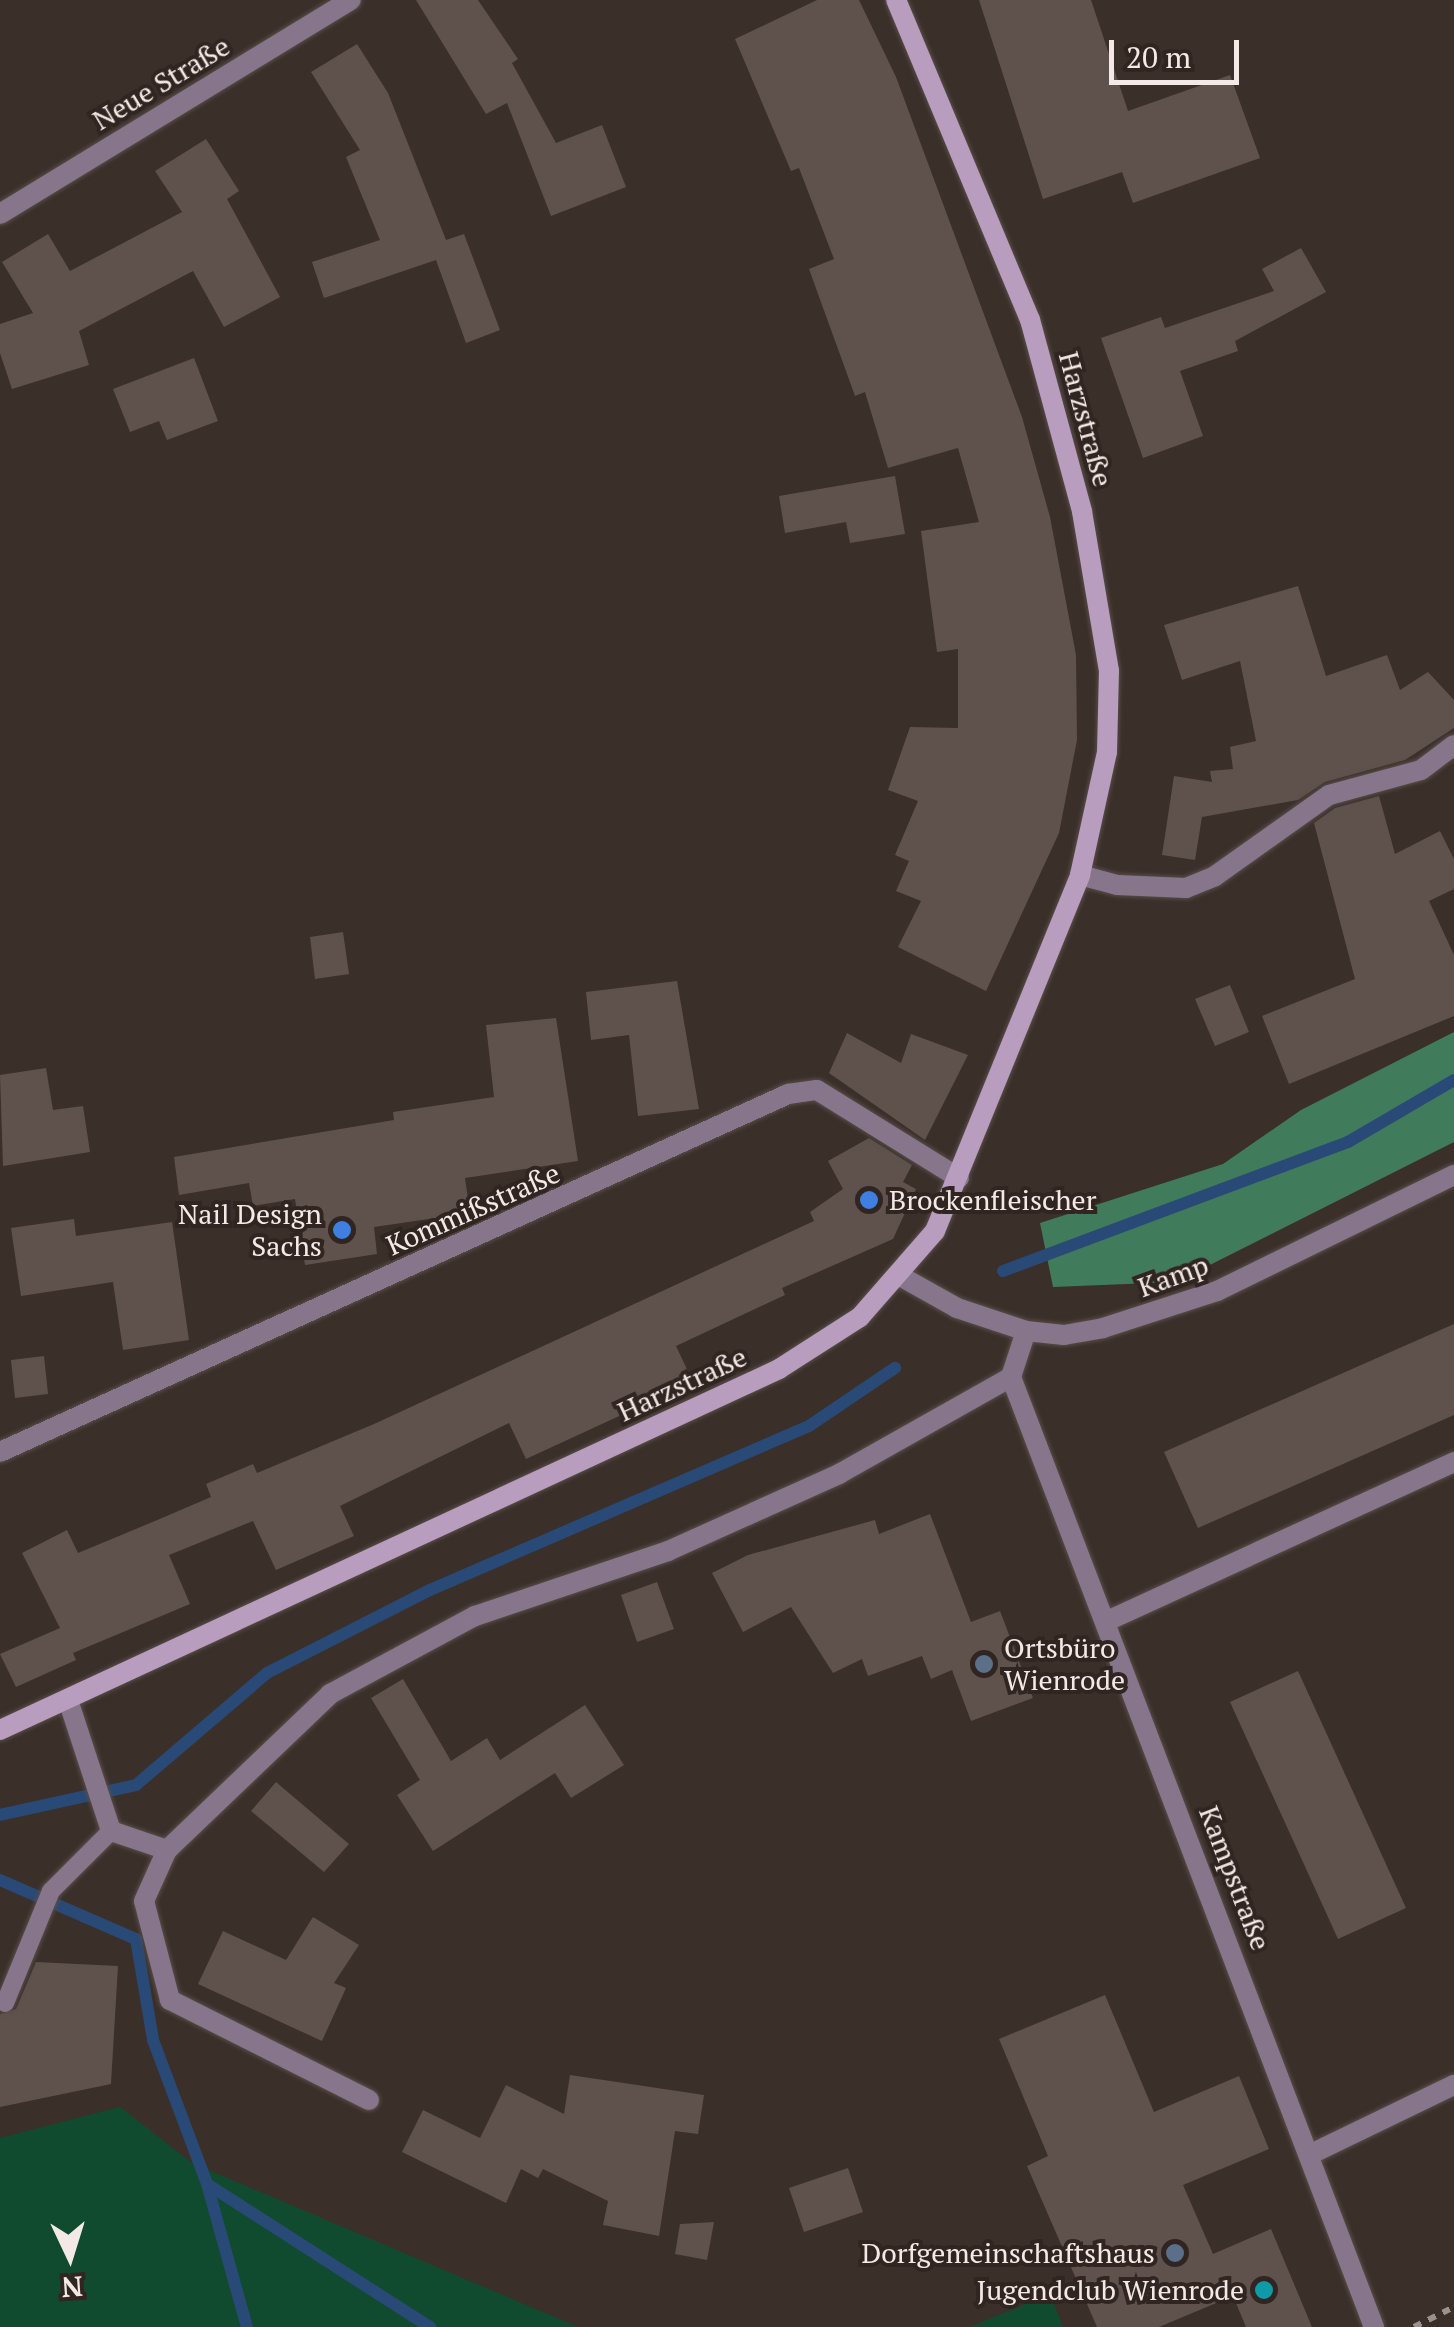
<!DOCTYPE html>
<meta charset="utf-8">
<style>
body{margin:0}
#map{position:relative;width:1454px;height:2327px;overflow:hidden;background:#3b2f2a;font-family:"PT Serif",serif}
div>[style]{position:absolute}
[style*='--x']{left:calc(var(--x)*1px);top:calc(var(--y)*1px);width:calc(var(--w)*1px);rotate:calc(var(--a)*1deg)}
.green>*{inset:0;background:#114b2f}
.forest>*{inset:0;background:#407c5b}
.stream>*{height:12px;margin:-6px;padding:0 6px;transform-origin:6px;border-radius:6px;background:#294a76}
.building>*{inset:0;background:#5f524d}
.path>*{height:6px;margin-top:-3px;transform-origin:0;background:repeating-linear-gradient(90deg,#9c918d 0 8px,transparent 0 16px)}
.roads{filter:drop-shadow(0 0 2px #584d48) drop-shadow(0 0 2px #584d48)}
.service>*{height:18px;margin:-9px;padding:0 9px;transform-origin:9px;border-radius:9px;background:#87768b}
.minor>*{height:20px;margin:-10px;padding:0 10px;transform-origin:10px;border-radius:10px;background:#87768b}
.tertiary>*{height:20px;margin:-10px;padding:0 10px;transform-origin:10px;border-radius:10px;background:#87768b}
.secondary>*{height:20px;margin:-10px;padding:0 10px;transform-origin:10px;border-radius:10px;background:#b89dbe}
.dots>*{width:28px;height:28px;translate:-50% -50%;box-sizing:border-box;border:5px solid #312521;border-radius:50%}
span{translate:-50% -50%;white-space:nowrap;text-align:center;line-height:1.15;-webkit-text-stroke:8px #312521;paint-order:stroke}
.street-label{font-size:28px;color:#f3eae7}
.poi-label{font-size:28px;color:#f3eae7}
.left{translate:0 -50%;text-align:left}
.right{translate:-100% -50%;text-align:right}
.north{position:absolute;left:20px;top:2207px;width:100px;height:100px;-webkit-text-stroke:8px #312521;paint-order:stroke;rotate:176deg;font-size:28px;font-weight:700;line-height:40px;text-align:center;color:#f3eae7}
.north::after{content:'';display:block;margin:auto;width:35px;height:45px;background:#f3eae7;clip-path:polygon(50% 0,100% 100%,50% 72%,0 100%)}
.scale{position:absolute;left:1109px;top:40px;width:130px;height:45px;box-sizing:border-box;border:5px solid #f3eae7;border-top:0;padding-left:12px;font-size:30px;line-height:35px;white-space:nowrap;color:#f3eae7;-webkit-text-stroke:8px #312521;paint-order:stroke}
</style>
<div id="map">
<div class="green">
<i style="clip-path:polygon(120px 2107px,192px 2163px,578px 2327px,0 2327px,0 2138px)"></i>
<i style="clip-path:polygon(1050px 2294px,1063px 2327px,970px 2327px)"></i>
</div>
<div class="forest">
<i style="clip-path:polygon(1454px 1032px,1454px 1142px,1176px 1282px,1053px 1287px,1040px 1223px,1223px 1164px,1301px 1110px)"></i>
</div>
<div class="stream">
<i style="--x:1003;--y:1271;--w:368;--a:-20.5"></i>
<i style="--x:1348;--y:1142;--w:123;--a:-30.3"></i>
<i style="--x:0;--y:1815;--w:139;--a:-12.4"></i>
<i style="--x:136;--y:1785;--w:172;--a:-40.5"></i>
<i style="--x:267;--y:1673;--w:183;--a:-27"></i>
<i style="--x:430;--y:1590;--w:413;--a:-23.4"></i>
<i style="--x:809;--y:1426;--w:104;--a:-34"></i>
<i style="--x:0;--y:1880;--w:148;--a:23.5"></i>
<i style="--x:136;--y:1939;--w:102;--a:80.4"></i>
<i style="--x:153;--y:2040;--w:154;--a:69.4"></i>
<i style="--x:207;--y:2184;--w:148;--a:74.4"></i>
<i style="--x:207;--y:2184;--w:265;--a:32.7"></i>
</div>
<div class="building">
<i style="clip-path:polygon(416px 0,478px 0,518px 59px,512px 63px,556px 143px,602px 125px,626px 187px,551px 216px,507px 103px,486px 114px)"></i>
<i style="clip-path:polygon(817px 0,859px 0,896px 77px,1022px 417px,1050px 517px,1076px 655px,1077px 740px,1059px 833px,986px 991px,898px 947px,921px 901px,896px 891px,909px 861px,895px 855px,918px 801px,888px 790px,910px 727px,958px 728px,958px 649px,937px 652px,921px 531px,979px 522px,958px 448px,888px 468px,865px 392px,855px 396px,809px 269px,834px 259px,799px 168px,791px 171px,735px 39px)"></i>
<i style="clip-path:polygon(979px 0,1091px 0,1128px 111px,1230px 75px,1260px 158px,1133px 203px,1122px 172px,1043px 199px)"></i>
<i style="clip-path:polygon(357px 44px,388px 93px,446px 240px,464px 234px,500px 330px,466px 343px,436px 260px,324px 298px,312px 262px,380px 240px,346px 157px,360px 150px,311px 72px)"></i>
<i style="clip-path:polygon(206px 139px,239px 191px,227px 199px,280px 297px,224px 327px,193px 271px,79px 331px,89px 365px,12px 389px,0 353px,0 324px,33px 313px,2px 262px,48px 234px,70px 271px,182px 212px,155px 171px)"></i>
<i style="clip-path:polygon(1301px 248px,1326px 292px,1235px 341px,1238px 351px,1180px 371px,1203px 436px,1143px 458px,1101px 338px,1161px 317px,1165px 328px,1274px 291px,1262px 269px)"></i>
<i style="clip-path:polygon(194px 358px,218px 421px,167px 440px,159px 421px,130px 432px,113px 389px)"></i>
<i style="clip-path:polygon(895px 476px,905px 534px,850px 543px,846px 522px,785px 533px,779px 496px)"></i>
<i style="clip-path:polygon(1298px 586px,1326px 676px,1387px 655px,1400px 690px,1428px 672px,1454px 700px,1454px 728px,1405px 760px,1325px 782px,1298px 800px,1202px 817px,1195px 860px,1162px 855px,1174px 776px,1212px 782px,1210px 771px,1233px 769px,1230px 747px,1256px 741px,1240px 661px,1182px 680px,1164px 625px)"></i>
<i style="clip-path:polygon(1379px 796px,1395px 854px,1440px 831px,1454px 859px,1454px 889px,1429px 901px,1454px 955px,1454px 1016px,1289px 1084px,1262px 1016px,1355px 979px,1314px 823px,1335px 808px)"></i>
<i style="clip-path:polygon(343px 932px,349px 974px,315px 979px,310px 937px)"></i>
<i style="clip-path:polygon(677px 981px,699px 1109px,638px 1116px,629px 1035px,591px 1040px,586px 992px)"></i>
<i style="clip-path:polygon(1230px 985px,1249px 1032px,1215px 1046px,1195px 999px)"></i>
<i style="clip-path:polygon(556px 1018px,578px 1161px,465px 1178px,470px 1213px,374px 1227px,377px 1254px,305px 1265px,295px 1199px,253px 1206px,249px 1183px,179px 1195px,174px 1157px,394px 1120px,393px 1112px,494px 1097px,486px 1025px)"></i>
<i style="clip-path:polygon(847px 1033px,901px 1063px,911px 1034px,968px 1055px,925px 1140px,829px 1073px)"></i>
<i style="clip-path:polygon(46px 1068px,53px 1110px,83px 1106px,90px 1152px,3px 1166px,0 1075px)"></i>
<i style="clip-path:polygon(869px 1138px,912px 1165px,903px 1182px,916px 1189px,893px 1239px,782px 1288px,785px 1295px,676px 1346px,693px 1382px,526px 1459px,509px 1423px,340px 1506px,354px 1536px,276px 1570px,253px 1521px,169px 1555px,190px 1604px,73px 1653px,76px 1660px,16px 1687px,0 1654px,60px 1628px,22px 1553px,67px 1530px,78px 1553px,155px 1521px,211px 1497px,206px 1484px,253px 1464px,257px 1473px,374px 1424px,814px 1221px,810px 1212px,843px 1189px,828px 1161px)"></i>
<i style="clip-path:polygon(74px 1219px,76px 1236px,172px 1222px,189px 1340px,123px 1350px,113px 1282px,21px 1296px,11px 1228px)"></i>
<i style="clip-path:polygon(1454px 1324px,1454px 1415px,1198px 1528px,1164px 1452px)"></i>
<i style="clip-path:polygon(44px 1356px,48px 1394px,15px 1398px,11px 1360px)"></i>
<i style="clip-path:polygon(930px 1514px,971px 1622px,1000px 1611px,1033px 1698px,971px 1721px,952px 1670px,931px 1679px,922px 1656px,868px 1676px,862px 1659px,833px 1673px,791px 1607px,743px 1632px,712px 1573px,748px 1555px,875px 1520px,879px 1534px)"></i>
<i style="clip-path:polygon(657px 1582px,674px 1629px,637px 1642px,621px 1595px)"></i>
<i style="clip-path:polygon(1298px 1671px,1406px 1908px,1338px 1939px,1230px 1702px)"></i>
<i style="clip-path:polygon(403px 1679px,451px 1761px,487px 1738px,500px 1760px,585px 1705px,624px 1765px,571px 1798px,555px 1773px,433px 1851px,397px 1795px,420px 1780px,371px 1698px)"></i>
<i style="clip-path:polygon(276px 1782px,349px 1844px,324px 1872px,251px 1811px)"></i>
<i style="clip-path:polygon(313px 1917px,359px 1945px,334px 1983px,346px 1988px,322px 2041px,198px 1984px,223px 1931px,286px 1960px)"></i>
<i style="clip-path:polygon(36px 1962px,118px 1966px,111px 2084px,0 2107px,0 2014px,16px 2009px)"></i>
<i style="clip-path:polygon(1105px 1995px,1154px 2112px,1239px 2076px,1269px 2149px,1183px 2185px,1213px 2254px,1271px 2229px,1312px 2327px,1246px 2327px,1233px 2296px,1159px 2327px,1097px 2327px,1027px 2166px,1048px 2156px,999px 2039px)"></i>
<i style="clip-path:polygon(570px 2075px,704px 2095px,698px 2134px,675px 2131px,659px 2236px,603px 2225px,608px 2201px,543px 2169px,538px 2178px,521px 2169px,506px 2203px,402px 2152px,423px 2110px,480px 2138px,506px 2085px,564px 2114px)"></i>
<i style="clip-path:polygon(848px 2168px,863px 2212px,804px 2232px,789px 2188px)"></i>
<i style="clip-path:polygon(714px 2222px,707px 2260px,675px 2254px,680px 2224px)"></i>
</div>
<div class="path">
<i style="--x:1414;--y:2327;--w:45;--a:-26.6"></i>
</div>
<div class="roads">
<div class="service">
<i style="--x:5;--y:2003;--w:121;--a:-67.7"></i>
<i style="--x:51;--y:1891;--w:85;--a:-45"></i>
</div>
<div class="minor">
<i style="--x:0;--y:214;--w:411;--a:-31.4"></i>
<i style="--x:1080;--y:875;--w:38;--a:15"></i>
<i style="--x:1117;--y:885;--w:69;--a:2.5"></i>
<i style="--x:1186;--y:888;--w:31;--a:-22"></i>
<i style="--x:1215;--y:876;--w:140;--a:-35.4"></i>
<i style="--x:1329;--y:795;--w:95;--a:-15.2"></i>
<i style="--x:1421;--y:770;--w:41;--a:-37.1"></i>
<i style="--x:1026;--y:1331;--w:48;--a:108.1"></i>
<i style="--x:1011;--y:1377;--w:1017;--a:69.09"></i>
<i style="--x:0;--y:1452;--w:866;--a:-24.43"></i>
<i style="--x:788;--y:1094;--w:29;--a:-8"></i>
<i style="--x:817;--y:1090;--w:167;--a:31.8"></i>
<i style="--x:1107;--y:1621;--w:382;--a:-24.6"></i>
<i style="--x:68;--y:1700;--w:138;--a:71.8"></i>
<i style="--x:111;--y:1831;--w:59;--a:18.7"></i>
<i style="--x:369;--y:2100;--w:223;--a:-153.3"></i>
<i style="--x:170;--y:2000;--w:102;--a:-104.7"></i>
<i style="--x:144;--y:1901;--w:56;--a:-65.7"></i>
<i style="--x:167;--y:1850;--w:226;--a:-43.7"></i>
<i style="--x:330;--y:1694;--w:165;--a:-28.3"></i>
<i style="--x:475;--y:1616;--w:204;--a:-18.6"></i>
<i style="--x:668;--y:1551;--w:188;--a:-24.2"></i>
<i style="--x:839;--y:1474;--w:197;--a:-29.4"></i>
<i style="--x:1311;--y:2154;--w:159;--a:-25.8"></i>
</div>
<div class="tertiary">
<i style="--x:900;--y:1276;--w:65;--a:29.3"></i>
<i style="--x:957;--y:1308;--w:73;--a:18.4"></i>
<i style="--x:1026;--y:1331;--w:38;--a:6"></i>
<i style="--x:1064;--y:1335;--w:40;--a:-10"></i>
<i style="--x:1103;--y:1328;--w:120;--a:-18"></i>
<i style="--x:1217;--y:1291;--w:264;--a:-26.1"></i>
</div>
<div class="secondary">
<i style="--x:0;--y:1730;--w:859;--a:-24.86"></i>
<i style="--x:779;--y:1369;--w:96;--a:-32.7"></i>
<i style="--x:860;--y:1317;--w:114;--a:-48.9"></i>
<i style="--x:935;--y:1231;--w:384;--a:-67.8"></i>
<i style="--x:1080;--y:875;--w:126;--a:-77.6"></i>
<i style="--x:1107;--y:752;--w:81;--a:-88.6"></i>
<i style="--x:1109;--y:671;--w:162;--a:-99.6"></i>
<i style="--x:1082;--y:511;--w:198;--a:-105.2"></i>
<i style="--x:1030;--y:320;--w:347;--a:-112.7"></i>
</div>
</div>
<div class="dots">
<i style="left:869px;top:1200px;background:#3f7fe0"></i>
<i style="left:342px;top:1230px;background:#3f7fe0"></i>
<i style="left:984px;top:1664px;background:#5c6f8a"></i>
<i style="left:1175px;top:2253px;background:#5c6f8a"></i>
<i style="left:1264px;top:2290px;background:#0f9aa8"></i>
</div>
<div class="street-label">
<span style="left:161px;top:83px;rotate:-31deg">Neue Straße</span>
<span style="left:1086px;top:419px;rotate:75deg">Harzstraße</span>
<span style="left:473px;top:1209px;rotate:-24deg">Kommißstraße</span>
<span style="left:1173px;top:1276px;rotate:-20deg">Kamp</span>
<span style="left:682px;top:1384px;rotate:-25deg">Harzstraße</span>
<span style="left:1235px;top:1878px;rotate:69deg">Kampstraße</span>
</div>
<div class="poi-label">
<span class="left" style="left:889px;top:1200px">Brockenfleischer</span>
<span class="right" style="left:322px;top:1230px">Nail Design<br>Sachs</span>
<span class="left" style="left:1004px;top:1664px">Ortsbüro<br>Wienrode</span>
<span class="right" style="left:1155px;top:2253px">Dorfgemeinschaftshaus</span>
<span class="right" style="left:1244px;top:2290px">Jugendclub Wienrode</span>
</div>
<div class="north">N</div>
<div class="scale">20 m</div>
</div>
